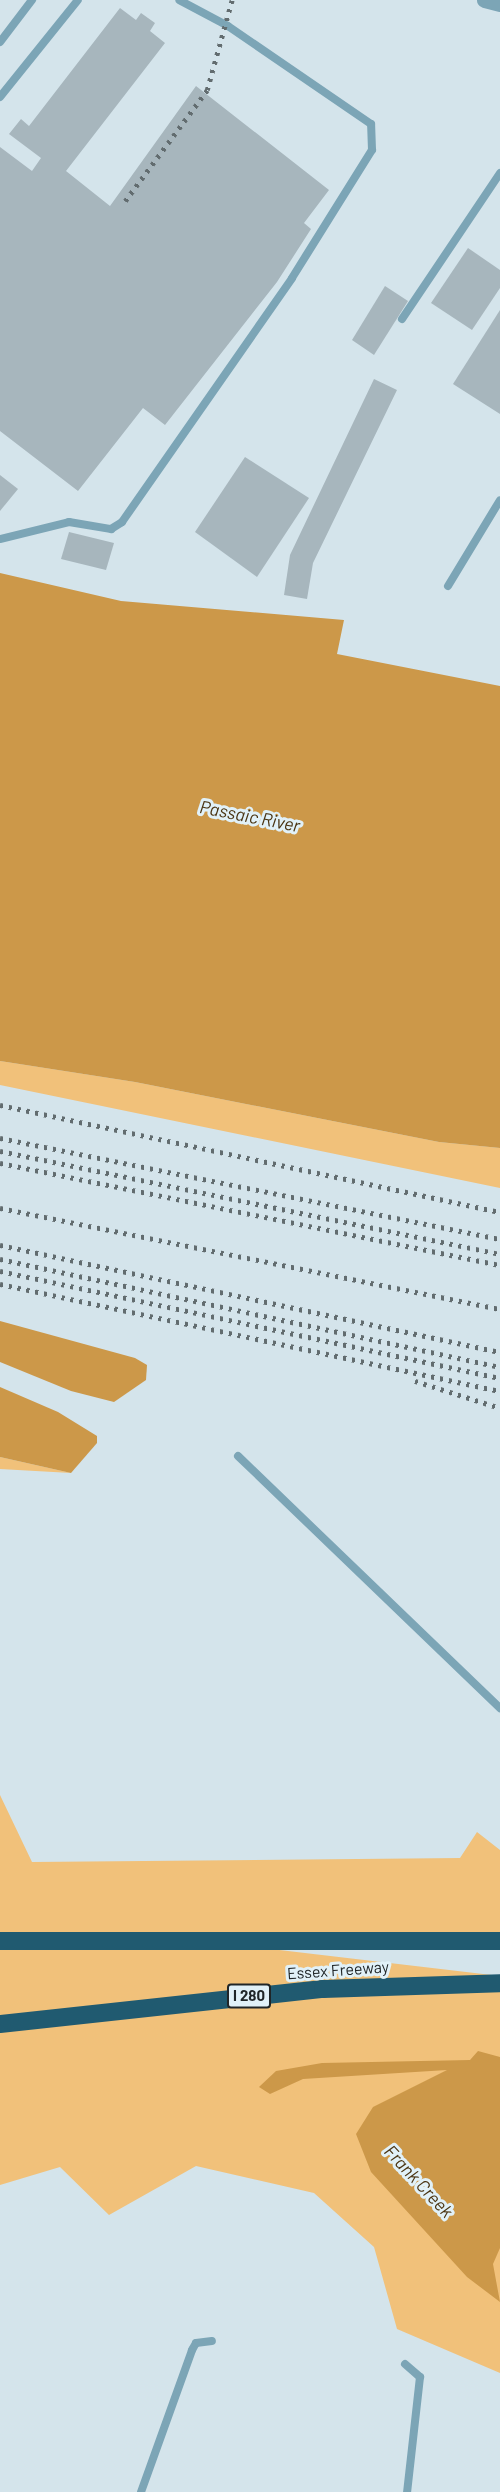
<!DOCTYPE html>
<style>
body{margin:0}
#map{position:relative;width:500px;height:2492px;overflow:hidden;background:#d4e4eb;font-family:Barlow,sans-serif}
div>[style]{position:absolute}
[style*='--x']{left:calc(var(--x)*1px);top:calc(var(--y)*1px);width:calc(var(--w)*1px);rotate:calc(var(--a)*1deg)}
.green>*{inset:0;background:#f1c17a}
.water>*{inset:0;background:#cc9849}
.building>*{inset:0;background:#a7b6bd}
.service>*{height:8px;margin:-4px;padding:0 4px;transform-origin:4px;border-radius:4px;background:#7ca5b6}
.minor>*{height:15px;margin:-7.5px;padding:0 7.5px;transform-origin:7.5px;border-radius:7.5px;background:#7ca5b6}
.motorway>*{height:18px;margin:-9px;padding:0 9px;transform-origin:9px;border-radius:9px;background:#205a70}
.rail>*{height:4.5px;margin-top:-2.25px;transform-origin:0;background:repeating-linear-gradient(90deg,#626c6f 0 3px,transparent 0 9px)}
span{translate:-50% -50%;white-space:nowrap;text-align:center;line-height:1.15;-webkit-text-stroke:6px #e1f1f8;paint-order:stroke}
.shield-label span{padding:2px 4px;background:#e1f1f8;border:2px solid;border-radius:4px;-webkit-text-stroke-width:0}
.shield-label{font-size:15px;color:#202628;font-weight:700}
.street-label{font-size:16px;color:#202628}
.water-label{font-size:18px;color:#4a3412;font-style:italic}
</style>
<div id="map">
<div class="green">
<i style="clip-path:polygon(0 1061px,135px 1082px,439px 1142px,500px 1148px,500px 1188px,0 1085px)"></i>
<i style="clip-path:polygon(0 1457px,71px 1473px,0 1469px)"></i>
<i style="clip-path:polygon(0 1795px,32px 1862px,460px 1858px,477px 1832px,500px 1850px,500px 1941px,0 1941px)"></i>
<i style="clip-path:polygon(203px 1941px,500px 1976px,500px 2373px,397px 2329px,374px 2247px,314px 2193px,196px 2166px,109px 2215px,60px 2167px,0 2185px,0 1950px)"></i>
</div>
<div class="water">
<i style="clip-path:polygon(0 573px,121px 601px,344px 620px,337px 654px,500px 686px,500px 1148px,439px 1142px,135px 1082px,0 1061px)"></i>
<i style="clip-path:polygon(0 1321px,135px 1358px,147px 1365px,146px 1380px,114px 1402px,71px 1391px,0 1362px)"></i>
<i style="clip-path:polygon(0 1387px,58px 1412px,97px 1436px,97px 1443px,71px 1473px,0 1457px)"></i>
<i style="clip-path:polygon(478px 2051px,500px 2057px,500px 2248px,493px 2264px,500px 2302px,467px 2277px,371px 2172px,356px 2134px,373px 2107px,447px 2070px,303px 2079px,270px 2094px,259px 2087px,276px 2071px,322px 2063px,470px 2060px)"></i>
</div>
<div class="building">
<i style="clip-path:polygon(120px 8px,136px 20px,141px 13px,155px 23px,150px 31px,165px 43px,66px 171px,110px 206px,196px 86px,329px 190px,304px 223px,311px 229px,277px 282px,165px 425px,143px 408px,78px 491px,0 431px,0 147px,32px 171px,41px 158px,9px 134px,21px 119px,29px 126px)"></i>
<i style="clip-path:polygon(468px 248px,500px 270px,500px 288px,472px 330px,431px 303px)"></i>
<i style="clip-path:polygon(385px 286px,408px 301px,374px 355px,352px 340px)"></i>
<i style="clip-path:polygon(500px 310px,500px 414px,453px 384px)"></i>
<i style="clip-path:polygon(374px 379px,397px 390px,313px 563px,307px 599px,284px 595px,290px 555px)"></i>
<i style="clip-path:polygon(245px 457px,309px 498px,257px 577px,195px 532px)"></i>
<i style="clip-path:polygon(0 475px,18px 489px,0 511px)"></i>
<i style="clip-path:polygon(69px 532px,114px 543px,106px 570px,61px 559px)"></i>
</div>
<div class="service">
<i style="--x:0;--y:42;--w:53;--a:-52.7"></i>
<i style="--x:0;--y:97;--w:124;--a:-51.2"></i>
<i style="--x:402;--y:319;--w:176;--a:-56.1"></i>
<i style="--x:0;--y:539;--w:71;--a:-13.8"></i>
<i style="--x:69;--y:522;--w:43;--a:9.5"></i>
<i style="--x:111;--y:529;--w:13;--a:-32"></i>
<i style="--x:122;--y:522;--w:297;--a:-55.1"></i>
<i style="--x:292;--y:278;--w:151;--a:-58"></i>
<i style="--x:372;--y:150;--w:26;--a:-92"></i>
<i style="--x:371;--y:124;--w:173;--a:-145.6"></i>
<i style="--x:228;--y:26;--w:55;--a:-152"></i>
<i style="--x:448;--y:586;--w:100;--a:-58.8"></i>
<i style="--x:238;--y:1456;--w:364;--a:43.9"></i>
<i style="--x:405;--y:2364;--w:20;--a:41"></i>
<i style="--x:420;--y:2377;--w:116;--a:96.4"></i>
<i style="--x:141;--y:2492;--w:151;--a:-70.2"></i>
<i style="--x:192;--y:2350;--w:8;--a:-60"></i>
<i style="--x:196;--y:2343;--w:16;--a:-7"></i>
</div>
<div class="minor">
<i style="--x:484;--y:0;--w:16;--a:14"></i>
</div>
<div class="motorway">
<i style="--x:0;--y:1941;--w:500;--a:0"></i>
<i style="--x:0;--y:2024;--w:325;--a:-6.2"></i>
<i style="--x:323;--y:1989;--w:177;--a:-1.9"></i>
</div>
<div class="rail">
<i style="--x:125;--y:201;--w:138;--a:-53.5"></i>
<i style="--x:207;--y:90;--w:93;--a:-74.5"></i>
<i style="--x:0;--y:1105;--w:511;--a:12.08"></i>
<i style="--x:0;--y:1138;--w:510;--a:11.42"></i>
<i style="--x:0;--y:1151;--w:510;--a:11.64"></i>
<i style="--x:0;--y:1163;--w:510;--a:11.53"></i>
<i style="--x:0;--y:1208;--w:510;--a:11.42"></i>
<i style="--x:0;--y:1245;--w:511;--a:12.08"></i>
<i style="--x:0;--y:1259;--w:512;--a:12.19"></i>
<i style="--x:0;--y:1271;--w:511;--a:12.08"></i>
<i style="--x:0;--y:1284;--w:511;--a:12.08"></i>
<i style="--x:415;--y:1381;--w:89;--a:17.6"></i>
</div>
<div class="shield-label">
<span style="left:249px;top:1996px">I 280</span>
</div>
<div class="street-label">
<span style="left:338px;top:1970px;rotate:-4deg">Essex Freeway</span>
</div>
<div class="water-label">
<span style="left:250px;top:816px;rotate:11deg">Passaic River</span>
<span style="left:419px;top:2181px;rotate:47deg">Frank Creek</span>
</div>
</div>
